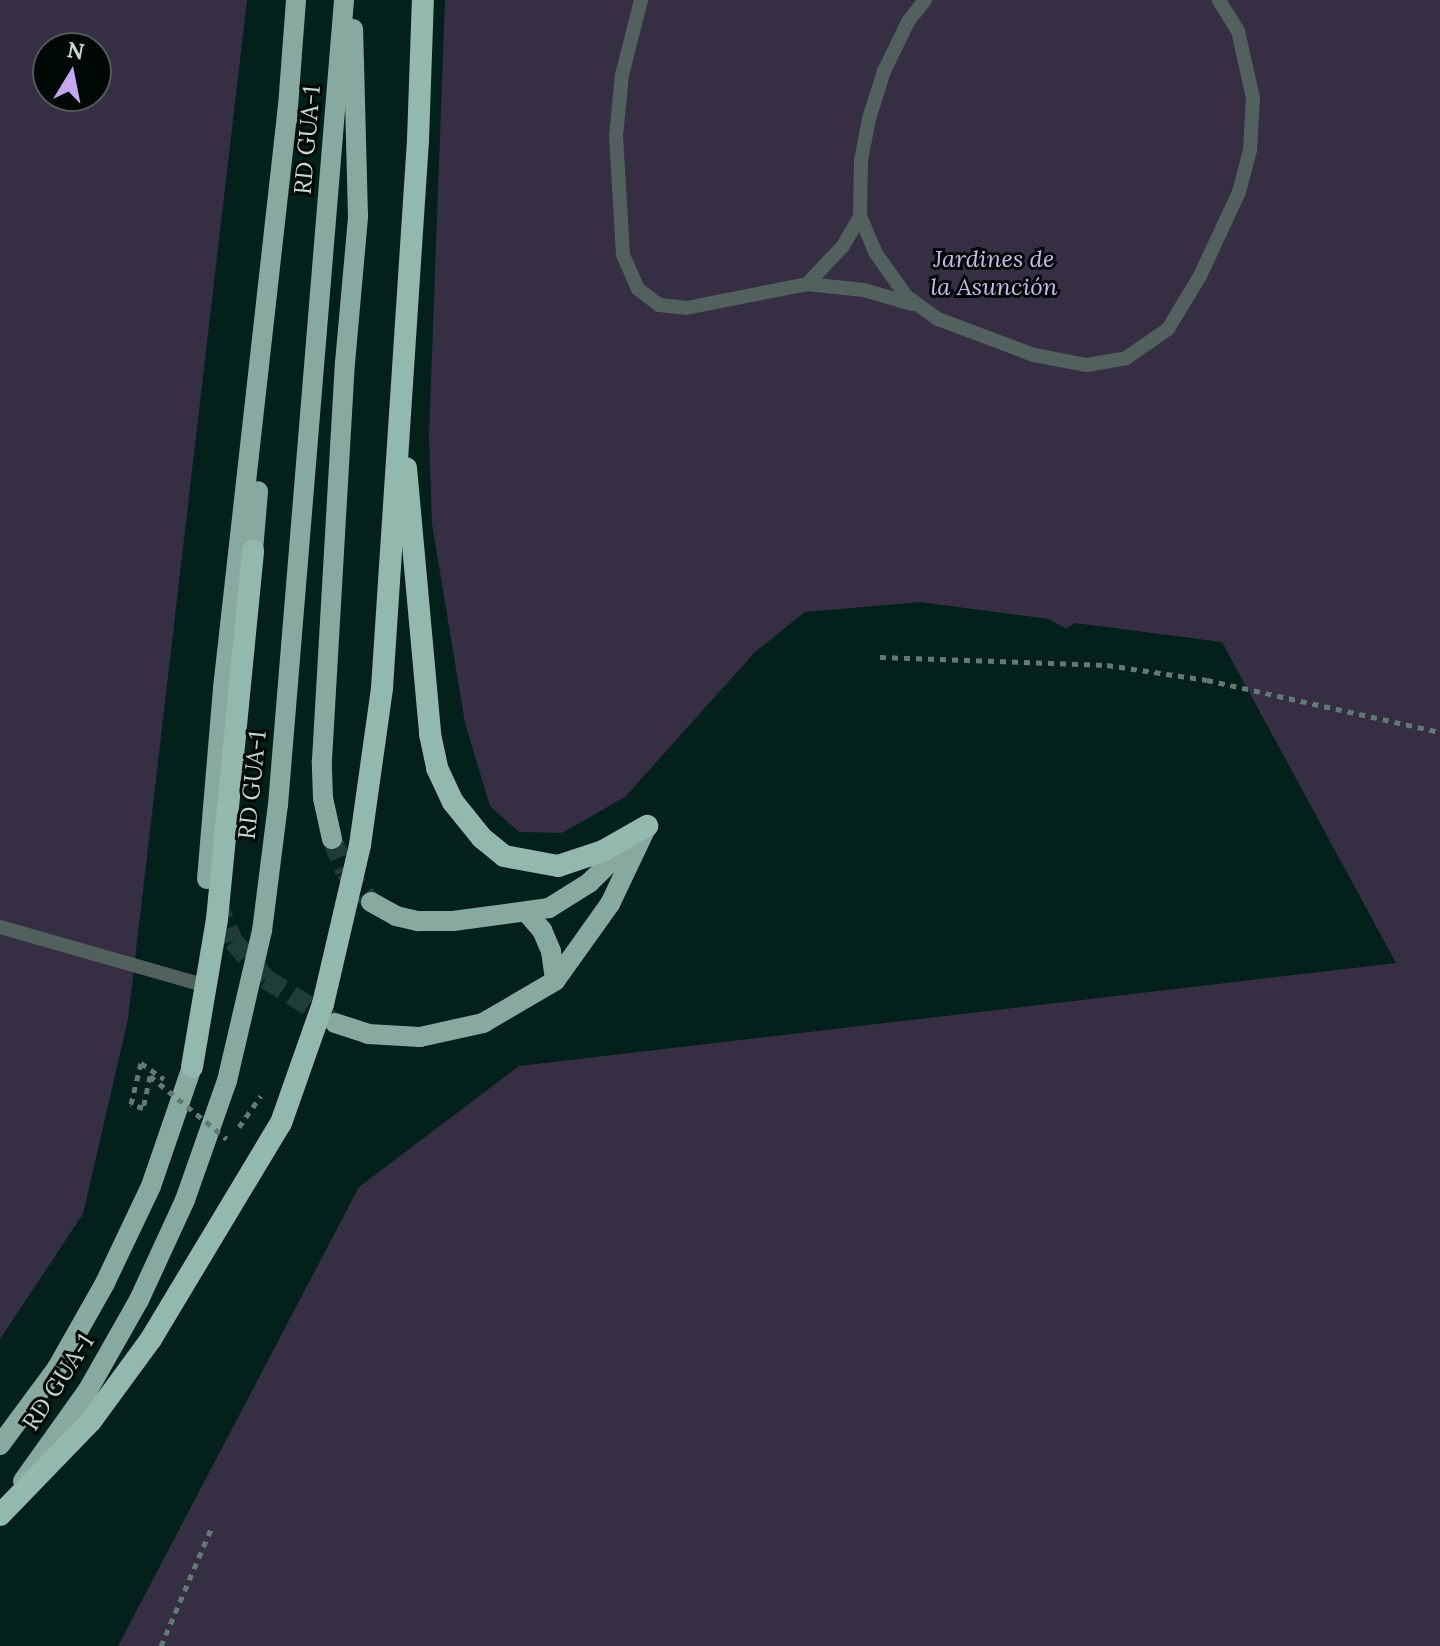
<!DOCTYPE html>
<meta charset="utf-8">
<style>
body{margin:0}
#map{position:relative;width:1440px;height:1646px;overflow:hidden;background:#03201a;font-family:Lora,serif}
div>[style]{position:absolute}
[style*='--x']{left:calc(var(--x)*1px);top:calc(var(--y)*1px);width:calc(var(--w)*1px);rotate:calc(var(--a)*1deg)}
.green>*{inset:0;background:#362e43}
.primary-tunnel>*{height:20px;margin-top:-10px;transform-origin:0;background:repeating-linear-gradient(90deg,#203c36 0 20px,transparent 0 30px)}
.path>*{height:5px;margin-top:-2.5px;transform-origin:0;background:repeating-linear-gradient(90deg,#627a74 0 6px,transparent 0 12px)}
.service>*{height:14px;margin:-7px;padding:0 7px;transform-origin:7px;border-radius:7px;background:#52615d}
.primary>*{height:20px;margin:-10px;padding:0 10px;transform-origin:10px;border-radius:10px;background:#88a9a0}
.trunk>*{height:22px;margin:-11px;padding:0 11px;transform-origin:11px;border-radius:11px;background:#93b8ae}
.path-bridge>*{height:5px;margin-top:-2.5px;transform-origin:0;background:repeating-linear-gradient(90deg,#627a74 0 6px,transparent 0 12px)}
span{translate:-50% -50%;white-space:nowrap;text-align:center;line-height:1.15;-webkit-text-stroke:6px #000806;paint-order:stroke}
.street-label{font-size:24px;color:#c4d8d2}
.park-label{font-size:24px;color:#ccb7ec;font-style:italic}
.north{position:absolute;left:32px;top:32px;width:80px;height:80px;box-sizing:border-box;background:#000806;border:2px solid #4e5b58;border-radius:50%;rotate:10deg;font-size:22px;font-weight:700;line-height:32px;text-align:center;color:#c4d8d2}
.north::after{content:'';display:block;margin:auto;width:28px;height:36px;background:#c5a7f1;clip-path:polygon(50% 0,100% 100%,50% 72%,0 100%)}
</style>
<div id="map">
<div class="green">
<i style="clip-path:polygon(evenodd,0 0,247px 0,128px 1019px,83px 1214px,0 1339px,0 0,48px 48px,96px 48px,96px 96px,48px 96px,48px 48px)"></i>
<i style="clip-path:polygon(445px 0,1440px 0,1440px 1646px,118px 1646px,359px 1187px,519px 1066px,1396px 963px,1222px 642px,1075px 623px,1066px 629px,1049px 619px,920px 602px,805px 612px,755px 652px,625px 797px,562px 833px,519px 832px,490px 806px,465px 723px,432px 524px,429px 435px)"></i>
</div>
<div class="primary-tunnel">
<i style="--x:332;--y:839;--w:35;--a:68"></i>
<i style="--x:345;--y:871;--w:40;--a:50"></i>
<i style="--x:216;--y:901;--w:43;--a:67"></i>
<i style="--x:233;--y:941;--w:50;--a:49"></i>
<i style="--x:266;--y:979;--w:78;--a:32.5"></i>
</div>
<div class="path">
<i style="--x:880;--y:657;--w:227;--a:2"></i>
<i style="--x:1107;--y:665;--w:101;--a:8.5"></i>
<i style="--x:1207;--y:680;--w:239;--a:12.6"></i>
<i style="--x:150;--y:1076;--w:33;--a:102"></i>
<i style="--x:143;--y:1108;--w:13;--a:-162"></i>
<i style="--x:131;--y:1104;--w:42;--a:-76.3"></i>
<i style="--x:141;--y:1063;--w:28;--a:35"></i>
<i style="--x:239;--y:1127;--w:38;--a:-55"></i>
<i style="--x:161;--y:1646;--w:127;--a:-66.9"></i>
</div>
<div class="service">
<i style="--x:641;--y:0;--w:77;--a:104.2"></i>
<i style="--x:622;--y:75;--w:61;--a:95.6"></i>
<i style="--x:616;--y:136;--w:119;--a:86.6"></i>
<i style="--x:623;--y:255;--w:37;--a:66"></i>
<i style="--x:638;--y:289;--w:26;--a:37"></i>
<i style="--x:659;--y:305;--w:27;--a:6"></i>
<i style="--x:686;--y:308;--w:123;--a:-11.2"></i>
<i style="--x:807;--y:284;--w:52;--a:-46.5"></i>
<i style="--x:843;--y:246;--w:34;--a:-60"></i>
<i style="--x:925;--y:0;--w:28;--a:128"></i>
<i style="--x:908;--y:22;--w:55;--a:116.1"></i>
<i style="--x:884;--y:71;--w:50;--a:107.4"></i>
<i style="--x:869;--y:119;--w:42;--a:101"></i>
<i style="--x:861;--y:160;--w:56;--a:91"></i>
<i style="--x:860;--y:216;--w:39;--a:67"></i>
<i style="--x:875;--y:252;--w:54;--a:54.8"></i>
<i style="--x:906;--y:296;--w:39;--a:36"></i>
<i style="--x:938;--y:319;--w:103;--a:20.6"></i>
<i style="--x:1034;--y:355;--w:54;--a:10.7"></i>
<i style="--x:1087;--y:365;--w:40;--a:-10"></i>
<i style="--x:1126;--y:358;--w:51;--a:-34.6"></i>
<i style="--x:1168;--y:329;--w:62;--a:-58.9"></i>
<i style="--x:1200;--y:276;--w:93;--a:-65.1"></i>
<i style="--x:1239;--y:192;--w:43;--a:-75.3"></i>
<i style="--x:1250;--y:150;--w:52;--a:-86.7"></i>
<i style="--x:1253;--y:98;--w:69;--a:-102.6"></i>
<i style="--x:1238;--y:31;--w:36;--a:-122"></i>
<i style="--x:807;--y:284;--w:57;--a:6"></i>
<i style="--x:864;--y:290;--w:50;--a:16.3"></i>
<i style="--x:0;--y:927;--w:215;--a:15.9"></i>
</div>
<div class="primary">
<i style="--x:287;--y:120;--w:120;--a:-85.7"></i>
<i style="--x:253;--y:551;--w:60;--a:-85.2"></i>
<i style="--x:332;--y:839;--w:42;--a:-102.4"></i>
<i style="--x:323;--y:798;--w:38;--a:-92"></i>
<i style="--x:322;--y:760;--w:398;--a:-86.7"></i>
<i style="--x:345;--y:363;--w:148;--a:-84.9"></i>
<i style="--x:358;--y:216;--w:187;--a:-91.5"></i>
<i style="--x:207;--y:879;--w:192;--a:-85.2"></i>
<i style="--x:223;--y:688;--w:586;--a:-83.63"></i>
<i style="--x:371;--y:902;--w:29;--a:29"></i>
<i style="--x:396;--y:916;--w:23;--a:13"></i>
<i style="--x:418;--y:921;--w:35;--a:0"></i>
<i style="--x:453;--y:921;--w:97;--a:-7.7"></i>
<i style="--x:549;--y:908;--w:47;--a:-32"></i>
<i style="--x:589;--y:883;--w:66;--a:-44.4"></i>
<i style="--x:527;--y:913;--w:23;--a:49"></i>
<i style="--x:542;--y:930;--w:23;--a:67"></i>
<i style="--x:551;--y:951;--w:30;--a:82"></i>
<i style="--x:335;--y:1023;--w:35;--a:18"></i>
<i style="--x:368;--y:1034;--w:52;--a:3.3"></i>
<i style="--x:420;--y:1037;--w:65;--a:-12.5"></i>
<i style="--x:483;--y:1023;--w:83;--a:-30.3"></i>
<i style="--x:555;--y:981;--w:95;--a:-54.5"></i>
<i style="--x:610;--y:904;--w:86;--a:-64.6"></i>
<i style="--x:0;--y:1445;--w:96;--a:-53.5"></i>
<i style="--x:57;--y:1368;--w:98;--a:-60.5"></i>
<i style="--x:105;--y:1283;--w:107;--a:-64.6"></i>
<i style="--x:151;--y:1186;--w:126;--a:-71"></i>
<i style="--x:23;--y:1481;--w:112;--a:-54.5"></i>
<i style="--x:88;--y:1390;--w:103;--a:-60.5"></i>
<i style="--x:139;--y:1300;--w:110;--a:-65.3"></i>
<i style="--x:185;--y:1200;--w:126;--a:-70.6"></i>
<i style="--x:227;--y:1081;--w:154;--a:-76.9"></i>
<i style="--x:262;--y:931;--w:127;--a:-82.8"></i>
<i style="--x:278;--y:805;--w:808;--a:-85.31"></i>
</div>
<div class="trunk">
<i style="--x:406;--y:468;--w:267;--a:84.8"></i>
<i style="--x:430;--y:734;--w:35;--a:78"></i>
<i style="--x:437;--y:768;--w:38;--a:65"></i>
<i style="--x:453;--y:802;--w:46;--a:51.1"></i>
<i style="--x:482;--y:838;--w:28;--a:39"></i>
<i style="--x:504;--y:856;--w:55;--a:10.5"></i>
<i style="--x:558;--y:866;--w:47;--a:-18.4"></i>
<i style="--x:603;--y:851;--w:51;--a:-29.6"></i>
<i style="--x:192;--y:1067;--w:150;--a:-80.4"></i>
<i style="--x:217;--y:919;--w:370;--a:-84.4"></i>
<i style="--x:0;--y:1515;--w:131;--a:-45.9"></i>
<i style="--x:91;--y:1421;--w:102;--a:-53.8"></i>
<i style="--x:151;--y:1339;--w:252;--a:-59"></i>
<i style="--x:281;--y:1123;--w:126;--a:-70.6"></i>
<i style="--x:323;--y:1004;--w:163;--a:-76.9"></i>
<i style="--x:360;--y:845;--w:159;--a:-82"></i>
<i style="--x:382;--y:688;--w:549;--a:-86.24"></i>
<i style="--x:418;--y:140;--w:140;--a:-88"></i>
</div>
<div class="path-bridge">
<i style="--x:150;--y:1076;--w:99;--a:39.3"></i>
</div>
<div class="street-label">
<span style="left:307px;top:140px;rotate:-85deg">RD GUA-1</span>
<span style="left:252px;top:785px;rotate:-84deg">RD GUA-1</span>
<span style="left:58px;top:1382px;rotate:-57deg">RD GUA-1</span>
</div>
<div class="park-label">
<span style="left:994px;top:273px">Jardines de<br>la Asunción</span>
</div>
<div class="north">N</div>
</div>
